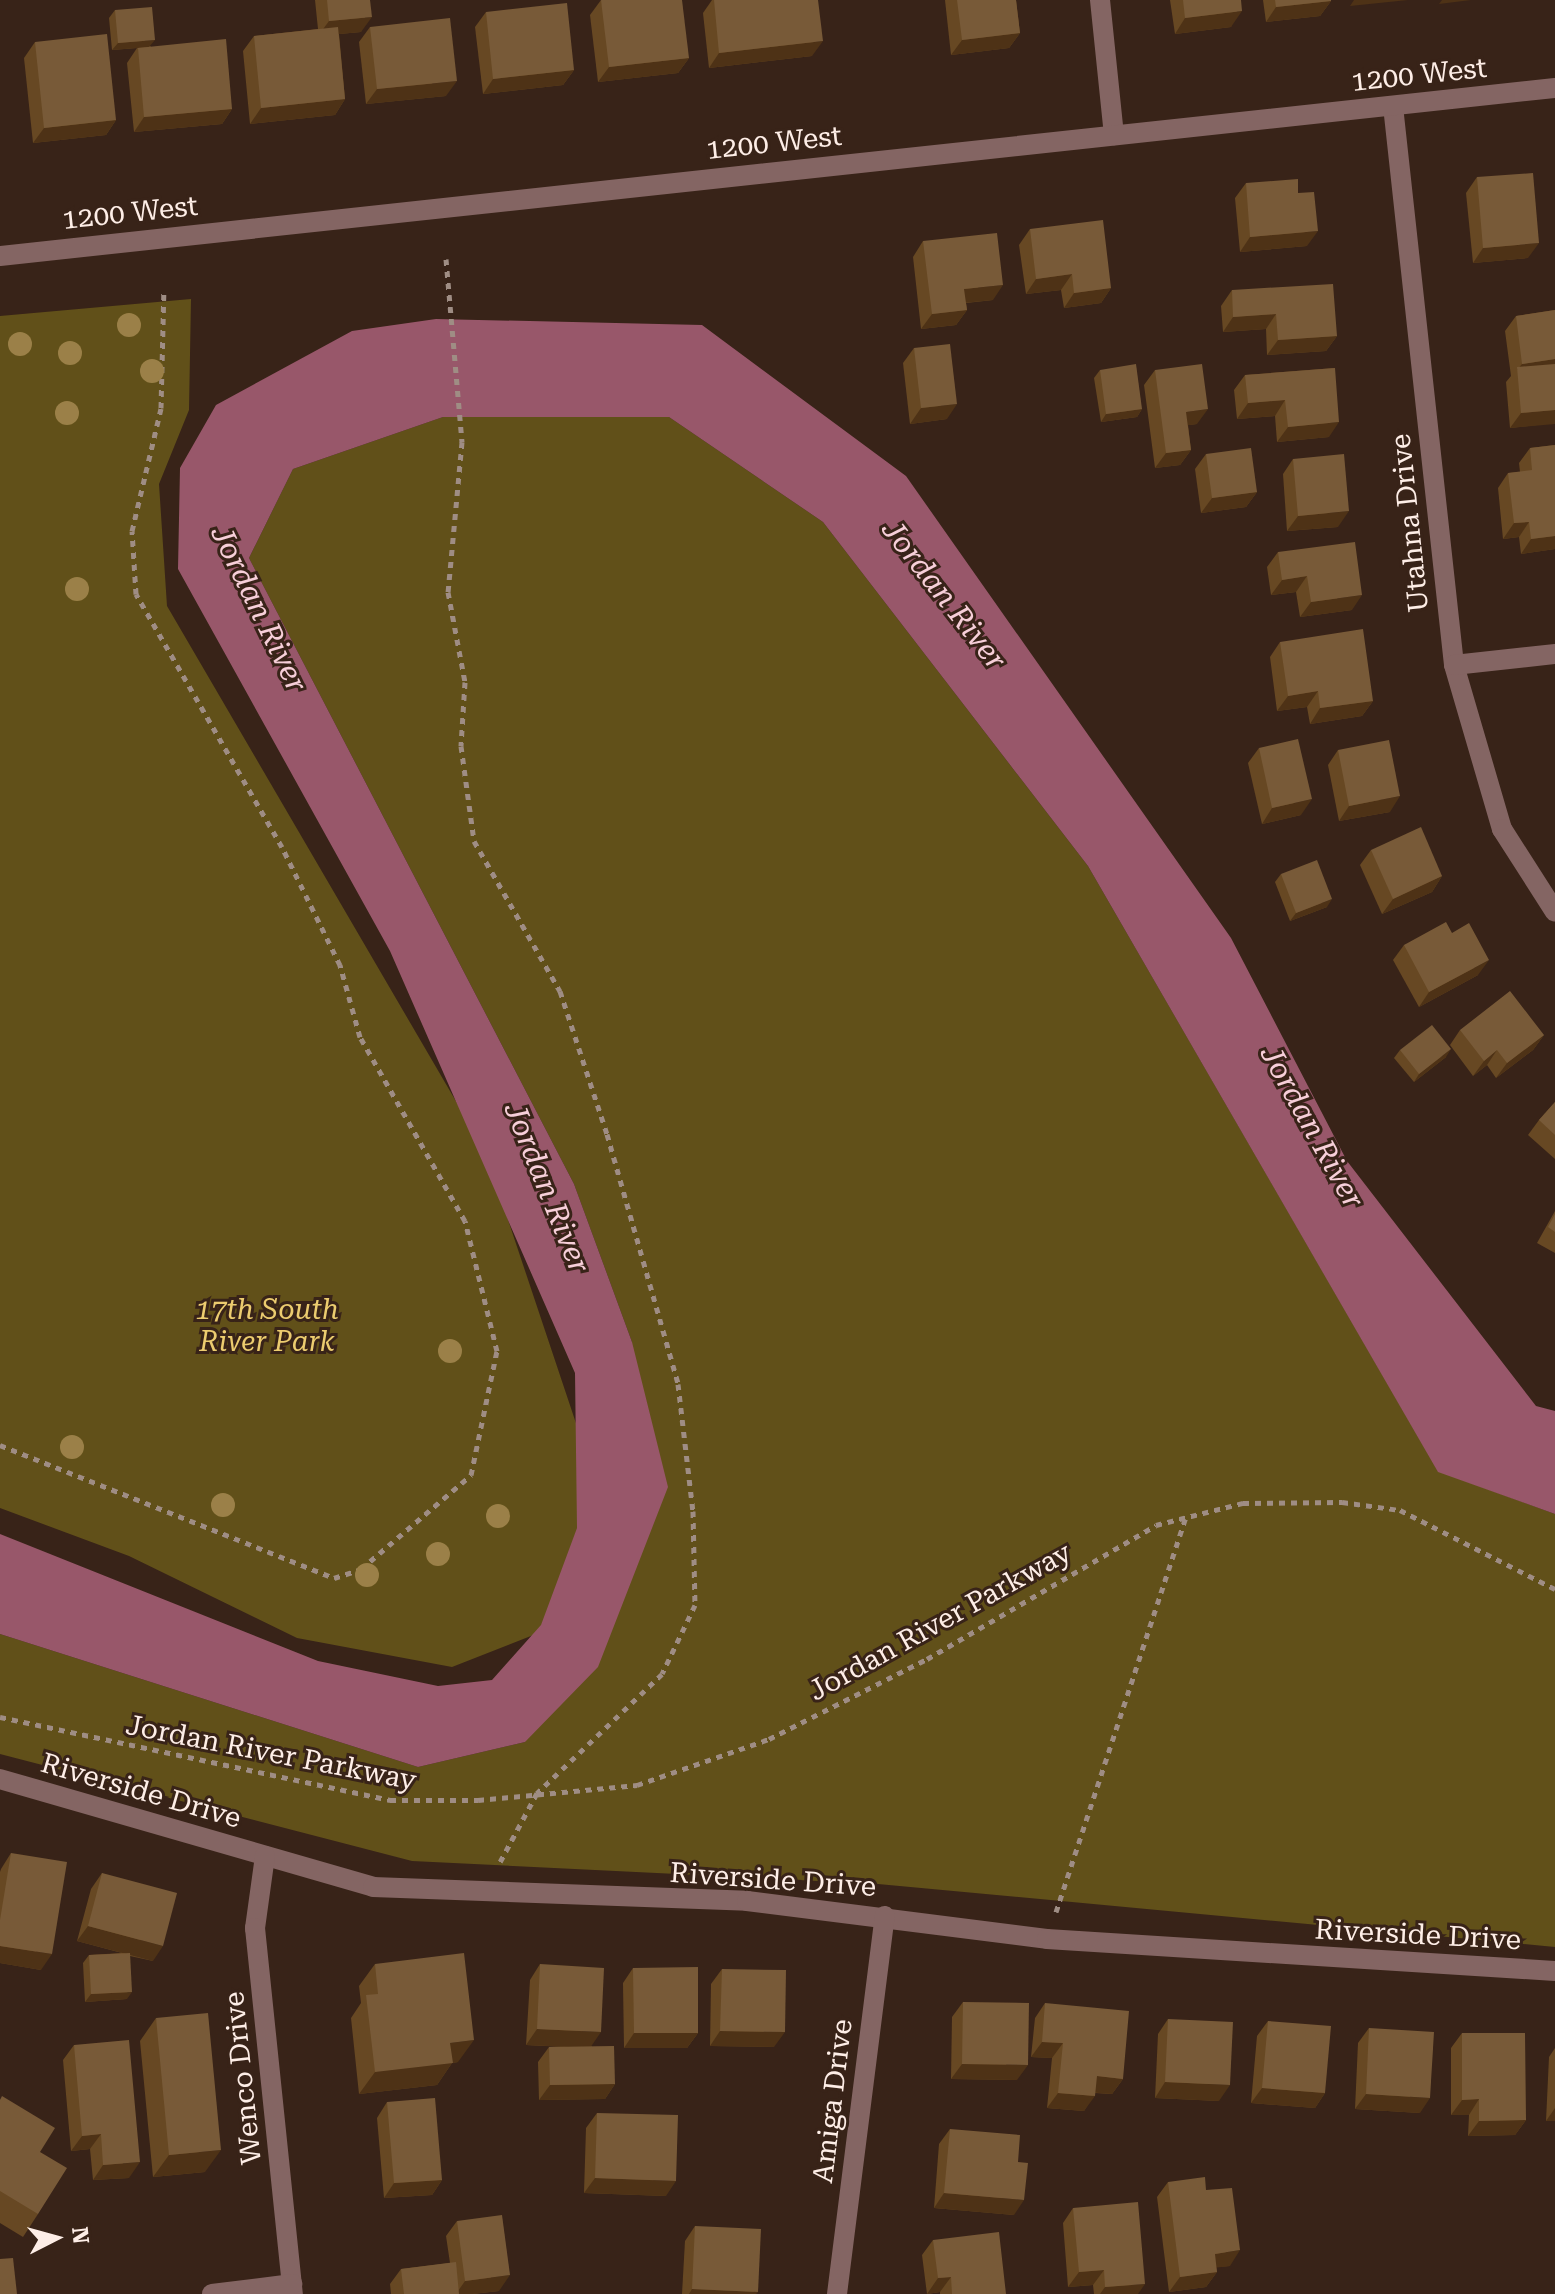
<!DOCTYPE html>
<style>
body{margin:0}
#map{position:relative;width:1555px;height:2294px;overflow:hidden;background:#382318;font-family:"Roboto Serif",serif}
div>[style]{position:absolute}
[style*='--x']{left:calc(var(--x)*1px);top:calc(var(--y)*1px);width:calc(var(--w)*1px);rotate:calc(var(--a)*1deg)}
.green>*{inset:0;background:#615019}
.water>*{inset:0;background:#98576a}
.path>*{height:5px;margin-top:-2.5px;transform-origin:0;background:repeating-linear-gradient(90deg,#9f8d84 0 6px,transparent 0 12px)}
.street>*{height:20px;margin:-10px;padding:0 10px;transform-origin:10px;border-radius:10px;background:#846563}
.trees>*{width:24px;height:24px;margin:-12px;border-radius:50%;background:#9b8048}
.wall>*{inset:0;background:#674823}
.shaded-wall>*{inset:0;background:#4e3216}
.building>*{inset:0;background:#785a38}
span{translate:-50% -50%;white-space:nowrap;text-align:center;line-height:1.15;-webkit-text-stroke:6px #382318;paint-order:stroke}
.street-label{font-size:28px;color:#feeee7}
.park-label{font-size:28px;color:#eccc6f;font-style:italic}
.water-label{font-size:30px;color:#f7cfd9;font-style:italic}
.north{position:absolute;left:16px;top:2198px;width:80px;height:80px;-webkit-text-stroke:6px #382318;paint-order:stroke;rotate:84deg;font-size:22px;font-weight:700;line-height:32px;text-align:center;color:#feeee7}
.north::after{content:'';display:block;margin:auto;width:28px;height:36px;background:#feeee7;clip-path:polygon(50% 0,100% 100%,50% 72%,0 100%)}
</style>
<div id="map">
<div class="green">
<i style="clip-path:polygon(191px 299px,189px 410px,159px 484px,167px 606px,485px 1151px,595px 1480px,573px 1588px,536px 1634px,452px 1667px,297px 1638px,129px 1556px,0 1508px,0 316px)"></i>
<i style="clip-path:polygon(443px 417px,669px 417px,823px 522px,1088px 866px,1438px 1471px,1555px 1514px,1555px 1947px,878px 1884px,412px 1861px,0 1754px,0 1634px,418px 1767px,525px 1742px,632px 1342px,574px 1184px,249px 558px,293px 469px)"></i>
</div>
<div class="water">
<i style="clip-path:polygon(436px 319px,702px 325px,906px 476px,1231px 938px,1347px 1161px,1536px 1406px,1555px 1411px,1555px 1514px,1438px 1472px,1088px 866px,823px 522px,669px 417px,443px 417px,293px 469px,249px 558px,574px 1184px,632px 1342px,668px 1487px,598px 1667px,525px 1742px,418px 1767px,0 1634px,0 1534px,318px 1661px,438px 1686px,492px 1680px,541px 1625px,577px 1528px,575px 1373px,390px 951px,178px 569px,180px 468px,216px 405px,352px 331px)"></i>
</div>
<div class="path">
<i style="--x:446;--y:259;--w:184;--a:85"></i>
<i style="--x:462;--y:442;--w:151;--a:95.3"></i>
<i style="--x:448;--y:592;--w:92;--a:79.3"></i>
<i style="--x:465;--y:682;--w:64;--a:93.6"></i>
<i style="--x:461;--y:746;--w:96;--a:82.2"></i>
<i style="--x:474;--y:841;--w:173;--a:60.2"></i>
<i style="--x:560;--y:991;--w:151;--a:71.8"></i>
<i style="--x:607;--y:1134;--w:260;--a:74.1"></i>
<i style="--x:678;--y:1384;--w:128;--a:83.3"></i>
<i style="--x:693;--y:1511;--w:94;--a:88.8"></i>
<i style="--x:695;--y:1605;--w:76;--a:115.6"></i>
<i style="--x:662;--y:1674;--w:173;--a:136.4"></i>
<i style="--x:537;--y:1793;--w:78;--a:118.2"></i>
<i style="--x:0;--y:1445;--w:360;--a:21.7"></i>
<i style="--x:334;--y:1578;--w:28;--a:-18"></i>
<i style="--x:361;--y:1569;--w:145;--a:-40.5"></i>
<i style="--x:471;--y:1475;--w:127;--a:-78.2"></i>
<i style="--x:497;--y:1351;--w:134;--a:-103.8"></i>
<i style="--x:465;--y:1221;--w:212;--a:-119.7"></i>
<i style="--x:360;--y:1037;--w:75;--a:-105.5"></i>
<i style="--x:340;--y:965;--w:131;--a:-116.2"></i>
<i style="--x:282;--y:847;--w:292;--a:-120"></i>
<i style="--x:136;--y:594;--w:63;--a:-93.6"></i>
<i style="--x:132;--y:531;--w:126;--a:-76.7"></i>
<i style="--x:161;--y:408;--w:119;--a:-88.6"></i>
<i style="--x:0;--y:1717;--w:399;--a:12"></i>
<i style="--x:390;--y:1800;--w:88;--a:0"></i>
<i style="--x:478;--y:1800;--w:160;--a:-5.4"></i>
<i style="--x:637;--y:1785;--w:140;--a:-19.2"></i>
<i style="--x:769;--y:1739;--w:177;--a:-26.9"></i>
<i style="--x:927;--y:1659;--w:265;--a:-30.3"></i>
<i style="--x:1156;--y:1525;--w:90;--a:-14.2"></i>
<i style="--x:1243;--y:1503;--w:99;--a:-0.6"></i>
<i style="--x:1342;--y:1502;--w:59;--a:7.9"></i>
<i style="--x:1400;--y:1510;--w:174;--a:27"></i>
<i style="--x:1056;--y:1912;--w:414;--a:-71.8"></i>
</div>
<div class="street">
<i style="--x:1100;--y:0;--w:136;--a:84.1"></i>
<i style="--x:1393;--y:106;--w:562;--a:83.77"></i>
<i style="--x:1454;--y:665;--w:171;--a:73.7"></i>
<i style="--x:1502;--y:829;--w:98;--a:57.4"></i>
<i style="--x:0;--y:256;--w:1564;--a:-6.17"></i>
<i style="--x:1454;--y:665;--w:102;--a:-6.2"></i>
<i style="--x:0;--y:1779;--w:388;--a:16.1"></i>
<i style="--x:373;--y:1887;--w:374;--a:2.1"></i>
<i style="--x:747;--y:1901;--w:302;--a:7.2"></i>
<i style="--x:1047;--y:1939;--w:509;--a:3.6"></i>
<i style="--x:265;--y:1856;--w:73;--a:97.9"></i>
<i style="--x:255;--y:1928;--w:368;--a:84.1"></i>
<i style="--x:212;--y:2294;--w:81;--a:-7.1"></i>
<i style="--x:837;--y:2294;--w:381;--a:-82.8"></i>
</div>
<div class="trees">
<i style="left:129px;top:325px"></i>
<i style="left:20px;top:344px"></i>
<i style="left:70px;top:353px"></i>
<i style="left:152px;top:371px"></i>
<i style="left:67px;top:413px"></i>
<i style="left:77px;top:589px"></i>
<i style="left:450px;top:1351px"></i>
<i style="left:72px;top:1447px"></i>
<i style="left:223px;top:1505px"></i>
<i style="left:498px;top:1516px"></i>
<i style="left:438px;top:1554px"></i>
<i style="left:367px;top:1575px"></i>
</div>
<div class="wall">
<i style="clip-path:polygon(315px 0,370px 0,361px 32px,339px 34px,345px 99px,335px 115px,250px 124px,243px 51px,254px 36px,318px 29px)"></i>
<i style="clip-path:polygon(601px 0,689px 58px,678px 73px,598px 82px,590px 15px)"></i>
<i style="clip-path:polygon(712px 0,818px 0,812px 56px,709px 68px,703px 13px)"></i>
<i style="clip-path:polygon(945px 0,1016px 0,1020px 33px,1009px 48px,951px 55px)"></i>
<i style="clip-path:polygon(1170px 0,1241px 0,1231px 27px,1175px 34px)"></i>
<i style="clip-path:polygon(1263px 0,1331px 0,1331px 1px,1320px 16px,1266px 22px)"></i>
<i style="clip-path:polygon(115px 10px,150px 46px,232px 109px,222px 124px,134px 132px,127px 63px,137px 48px,112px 50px,109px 18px)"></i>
<i style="clip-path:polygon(486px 12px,574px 70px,563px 85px,483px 94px,475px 27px)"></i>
<i style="clip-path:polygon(370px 27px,446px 96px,366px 104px,359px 42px)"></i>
<i style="clip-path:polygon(35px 42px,116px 120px,106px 135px,33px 143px,24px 58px)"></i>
<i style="clip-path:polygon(1477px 177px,1528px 258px,1473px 263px,1466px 193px)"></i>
<i style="clip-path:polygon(1246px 183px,1298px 193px,1307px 246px,1240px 252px,1235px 198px)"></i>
<i style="clip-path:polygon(1030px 229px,1111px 288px,1101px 303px,1064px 308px,1061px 290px,1026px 294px,1019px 245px)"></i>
<i style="clip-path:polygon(923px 241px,993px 300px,966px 303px,967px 310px,956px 325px,921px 329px,913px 257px)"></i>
<i style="clip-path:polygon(1232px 290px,1337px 336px,1326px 351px,1267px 355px,1266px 329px,1223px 332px,1221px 306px)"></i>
<i style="clip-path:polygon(1555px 310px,1555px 423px,1510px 428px,1506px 382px,1511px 376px,1505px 331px,1516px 316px)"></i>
<i style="clip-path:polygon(914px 348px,947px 419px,910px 424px,903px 363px)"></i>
<i style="clip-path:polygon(1335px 368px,1329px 437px,1277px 442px,1275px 416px,1237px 419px,1234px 390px,1245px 375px)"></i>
<i style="clip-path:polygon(1100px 370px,1142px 409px,1137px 417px,1101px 422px,1094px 378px)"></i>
<i style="clip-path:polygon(1155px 370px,1197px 424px,1188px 425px,1191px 450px,1180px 465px,1155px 468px,1144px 385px)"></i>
<i style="clip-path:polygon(1555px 445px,1555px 549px,1521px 554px,1519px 537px,1503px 539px,1498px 488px,1508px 473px,1520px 472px,1519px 463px,1530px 448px)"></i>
<i style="clip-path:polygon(1206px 454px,1257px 492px,1246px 507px,1201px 513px,1195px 469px)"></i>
<i style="clip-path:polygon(1293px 459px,1338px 527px,1287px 531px,1283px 474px)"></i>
<i style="clip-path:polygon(1278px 552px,1352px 610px,1300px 617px,1296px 592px,1271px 595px,1267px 567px)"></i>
<i style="clip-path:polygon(1280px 642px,1373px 701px,1362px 716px,1310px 724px,1307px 707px,1277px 711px,1270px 657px)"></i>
<i style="clip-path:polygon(1259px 748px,1301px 815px,1262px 824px,1248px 763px)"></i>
<i style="clip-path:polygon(1338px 750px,1390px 812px,1339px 821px,1328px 765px)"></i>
<i style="clip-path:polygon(1371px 850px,1442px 876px,1432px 892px,1382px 914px,1360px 865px)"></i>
<i style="clip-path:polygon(1281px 874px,1327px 907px,1290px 921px,1275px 882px)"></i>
<i style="clip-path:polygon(1452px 933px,1478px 975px,1419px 1007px,1393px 960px,1404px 945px)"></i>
<i style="clip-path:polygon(1460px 1030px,1544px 1035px,1533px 1050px,1496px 1078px,1487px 1065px,1473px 1076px,1450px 1045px)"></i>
<i style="clip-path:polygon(1400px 1050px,1446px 1057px,1414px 1082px,1394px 1058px)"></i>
<i style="clip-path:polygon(1555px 1102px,1555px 1159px,1528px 1135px,1539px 1120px)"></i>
<i style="clip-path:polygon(1555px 1211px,1555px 1253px,1537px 1243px)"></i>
<i style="clip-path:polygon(11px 1853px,41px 1970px,0 1963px,0 1872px,1px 1869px)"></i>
<i style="clip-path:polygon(102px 1873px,153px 1961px,130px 1956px,127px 1999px,85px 2002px,83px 1963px,89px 1955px,122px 1953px,77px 1941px,91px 1889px)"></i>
<i style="clip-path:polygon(375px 1964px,458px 2062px,452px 2063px,437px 2085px,359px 2094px,351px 2018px,361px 2003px,359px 1986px)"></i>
<i style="clip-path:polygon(540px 1964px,615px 2084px,605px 2099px,539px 2100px,538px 2062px,549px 2047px,565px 2047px,526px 2045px,530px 1980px)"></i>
<i style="clip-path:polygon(633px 1968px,698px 2033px,687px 2048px,624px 2048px,623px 1983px)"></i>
<i style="clip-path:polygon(722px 1969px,774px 2047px,710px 2046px,711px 1984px)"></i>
<i style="clip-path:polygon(963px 2002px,1017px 2080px,951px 2079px,952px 2017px)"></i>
<i style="clip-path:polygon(1045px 2003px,1123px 2079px,1112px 2094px,1095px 2093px,1084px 2111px,1047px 2108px,1052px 2058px,1031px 2057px,1035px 2018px)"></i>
<i style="clip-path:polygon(156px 2018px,205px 2172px,153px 2177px,140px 2041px)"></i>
<i style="clip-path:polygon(1168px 2019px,1219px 2101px,1155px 2098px,1158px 2034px)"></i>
<i style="clip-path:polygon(1268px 2021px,1325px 2093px,1315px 2108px,1251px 2103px,1257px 2036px)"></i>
<i style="clip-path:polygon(1369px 2028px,1420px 2113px,1355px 2109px,1358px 2043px)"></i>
<i style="clip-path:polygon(1462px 2033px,1526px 2120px,1515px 2135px,1468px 2136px,1469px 2115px,1451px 2115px,1451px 2048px)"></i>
<i style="clip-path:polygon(74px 2045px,129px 2178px,93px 2180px,90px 2149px,71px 2151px,63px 2060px)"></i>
<i style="clip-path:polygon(1555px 2048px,1555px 2121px,1546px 2121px,1549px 2057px)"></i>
<i style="clip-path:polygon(0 2099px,40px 2152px,38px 2214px,23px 2237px,0 2223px)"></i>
<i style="clip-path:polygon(387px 2102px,442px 2180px,432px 2195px,384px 2198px,377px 2118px)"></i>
<i style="clip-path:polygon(597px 2113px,666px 2196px,584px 2193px,586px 2128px)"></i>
<i style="clip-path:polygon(950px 2129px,1014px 2215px,934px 2208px,939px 2144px)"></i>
<i style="clip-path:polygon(1168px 2182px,1206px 2190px,1230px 2266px,1216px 2267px,1217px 2272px,1206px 2287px,1169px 2292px,1157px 2197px)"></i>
<i style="clip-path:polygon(1073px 2208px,1138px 2294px,1094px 2294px,1093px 2285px,1068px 2287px,1063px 2223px)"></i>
<i style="clip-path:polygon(457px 2221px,499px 2291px,472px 2294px,391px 2294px,390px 2284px,401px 2269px,450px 2263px,446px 2236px)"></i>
<i style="clip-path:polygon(695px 2226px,756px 2294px,682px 2294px,685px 2241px)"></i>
<i style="clip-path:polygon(933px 2240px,1006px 2294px,940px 2294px,940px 2292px,927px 2294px,922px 2255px)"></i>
</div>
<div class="shaded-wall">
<i style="clip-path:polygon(1354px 0,1408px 0,1350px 6px)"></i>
<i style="clip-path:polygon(1442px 0,1471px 0,1439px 4px)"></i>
<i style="clip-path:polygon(1331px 1px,1320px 16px,1266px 22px,1276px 7px)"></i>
<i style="clip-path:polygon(1242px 11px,1231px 27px,1175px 34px,1185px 18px)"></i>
<i style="clip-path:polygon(372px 17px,361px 32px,318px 36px,329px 21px)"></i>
<i style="clip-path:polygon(1020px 33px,1009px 48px,951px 55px,962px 40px)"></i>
<i style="clip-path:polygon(155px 40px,149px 47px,112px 50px,118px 43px)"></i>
<i style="clip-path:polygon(823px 41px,812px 56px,709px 68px,719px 53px)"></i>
<i style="clip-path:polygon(689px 58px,678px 73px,598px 82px,609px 67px)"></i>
<i style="clip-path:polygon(574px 70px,563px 85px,483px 94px,493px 79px)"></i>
<i style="clip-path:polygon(457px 81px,446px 96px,366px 104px,377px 89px)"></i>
<i style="clip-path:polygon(345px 99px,335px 115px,250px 124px,261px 108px)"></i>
<i style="clip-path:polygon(232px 109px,222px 124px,134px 132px,144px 117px)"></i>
<i style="clip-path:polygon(116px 120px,106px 135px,33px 143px,44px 128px)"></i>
<i style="clip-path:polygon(1318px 231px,1307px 246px,1240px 252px,1250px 237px)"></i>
<i style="clip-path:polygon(1539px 243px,1528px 258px,1473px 263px,1483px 248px)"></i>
<i style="clip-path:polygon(1072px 274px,1061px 290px,1026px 294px,1036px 279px)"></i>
<i style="clip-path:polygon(1003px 285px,993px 300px,953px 304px,964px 289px)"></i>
<i style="clip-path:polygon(1111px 288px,1101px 303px,1064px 308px,1074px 293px)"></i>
<i style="clip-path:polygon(967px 310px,956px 325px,921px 329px,932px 314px)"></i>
<i style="clip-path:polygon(1276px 314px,1266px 329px,1223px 332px,1233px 317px)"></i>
<i style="clip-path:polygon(1337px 336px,1326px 351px,1267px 355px,1278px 340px)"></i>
<i style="clip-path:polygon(1555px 359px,1555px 370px,1517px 370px,1522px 364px)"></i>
<i style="clip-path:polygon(1285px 400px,1275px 416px,1237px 419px,1248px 403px)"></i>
<i style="clip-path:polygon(957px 404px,947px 419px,910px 424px,921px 408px)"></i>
<i style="clip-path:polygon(1142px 409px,1137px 417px,1101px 422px,1106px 414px)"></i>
<i style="clip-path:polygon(1208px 409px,1197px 424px,1175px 427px,1186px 412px)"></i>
<i style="clip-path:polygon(1555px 410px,1555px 424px,1510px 428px,1521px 413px)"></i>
<i style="clip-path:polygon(1339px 422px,1329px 437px,1277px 442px,1288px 427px)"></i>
<i style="clip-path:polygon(1191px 450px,1180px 465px,1155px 468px,1166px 453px)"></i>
<i style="clip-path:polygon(1257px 492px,1246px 507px,1201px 513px,1212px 498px)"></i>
<i style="clip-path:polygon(1349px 511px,1338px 527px,1287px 531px,1298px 516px)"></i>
<i style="clip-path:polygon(1529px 522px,1519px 537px,1503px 539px,1514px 523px)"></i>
<i style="clip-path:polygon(1555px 536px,1555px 549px,1521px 554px,1531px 539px)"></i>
<i style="clip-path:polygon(1307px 576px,1296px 592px,1271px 595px,1282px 580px)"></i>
<i style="clip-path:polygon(1362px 595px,1352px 610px,1300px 617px,1311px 602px)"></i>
<i style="clip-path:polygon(1318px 691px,1307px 707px,1277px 711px,1288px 696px)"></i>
<i style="clip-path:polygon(1373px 701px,1362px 716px,1310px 724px,1320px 708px)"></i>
<i style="clip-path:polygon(1400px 796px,1390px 812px,1339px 821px,1349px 806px)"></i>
<i style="clip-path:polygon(1312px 799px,1301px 815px,1262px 824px,1272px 808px)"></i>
<i style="clip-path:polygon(1442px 876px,1432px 892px,1382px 914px,1393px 899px)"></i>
<i style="clip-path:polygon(1332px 899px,1327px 907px,1290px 921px,1296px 913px)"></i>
<i style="clip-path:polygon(1489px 960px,1478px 975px,1419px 1007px,1429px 992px)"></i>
<i style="clip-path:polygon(1544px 1035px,1533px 1050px,1496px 1078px,1507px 1063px)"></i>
<i style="clip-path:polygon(1451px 1049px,1446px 1057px,1414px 1082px,1419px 1074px)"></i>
<i style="clip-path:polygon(1497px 1050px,1487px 1065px,1473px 1076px,1484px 1061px)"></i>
<i style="clip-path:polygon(88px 1926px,163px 1946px,153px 1961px,77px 1941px)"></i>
<i style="clip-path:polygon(0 1946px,52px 1954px,41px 1970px,0 1963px)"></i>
<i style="clip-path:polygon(132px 1992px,127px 1999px,85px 2002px,91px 1994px)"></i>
<i style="clip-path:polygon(537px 2029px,601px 2032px,590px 2048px,526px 2045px)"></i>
<i style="clip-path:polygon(720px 2031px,785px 2032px,774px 2047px,710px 2046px)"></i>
<i style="clip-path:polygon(634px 2033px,698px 2033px,687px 2048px,624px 2048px)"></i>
<i style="clip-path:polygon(474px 2040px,458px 2062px,452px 2063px,437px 2085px,359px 2094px,375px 2072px,450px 2043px)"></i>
<i style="clip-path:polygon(1042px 2042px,1063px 2043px,1052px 2058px,1031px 2057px)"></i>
<i style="clip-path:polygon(962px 2064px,1028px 2065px,1017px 2080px,951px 2079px)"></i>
<i style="clip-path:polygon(1097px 2076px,1123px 2079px,1112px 2094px,1086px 2092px)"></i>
<i style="clip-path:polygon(1165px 2082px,1230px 2085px,1219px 2101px,1155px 2098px)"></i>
<i style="clip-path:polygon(615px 2084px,605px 2099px,539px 2100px,550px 2085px)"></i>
<i style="clip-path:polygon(1262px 2088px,1325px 2093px,1315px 2108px,1251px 2103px)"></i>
<i style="clip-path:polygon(1058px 2093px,1095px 2096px,1084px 2111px,1047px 2108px)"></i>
<i style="clip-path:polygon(1366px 2094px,1430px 2098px,1420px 2113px,1355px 2109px)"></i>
<i style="clip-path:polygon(1479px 2099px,1469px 2115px,1451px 2115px,1462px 2100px)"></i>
<i style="clip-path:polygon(1555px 2108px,1555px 2121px,1546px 2121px)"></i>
<i style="clip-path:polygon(1526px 2120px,1515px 2135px,1468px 2136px,1479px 2121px)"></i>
<i style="clip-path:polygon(101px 2134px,90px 2149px,71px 2151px,82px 2136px)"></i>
<i style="clip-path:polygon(221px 2150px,205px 2172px,153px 2177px,169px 2155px)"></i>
<i style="clip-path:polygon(140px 2162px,129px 2178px,93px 2180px,103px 2165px)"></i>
<i style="clip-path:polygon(595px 2178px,676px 2181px,666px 2196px,584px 2193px)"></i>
<i style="clip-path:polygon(442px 2180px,432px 2195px,384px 2198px,394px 2183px)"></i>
<i style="clip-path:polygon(944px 2193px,1024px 2200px,1014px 2215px,934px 2208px)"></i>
<i style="clip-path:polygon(1240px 2250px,1230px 2266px,1204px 2269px,1215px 2254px)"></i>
<i style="clip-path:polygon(1104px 2270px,1093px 2285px,1068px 2287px,1079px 2272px)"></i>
<i style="clip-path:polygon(1217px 2272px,1206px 2287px,1169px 2292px,1180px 2277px)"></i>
<i style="clip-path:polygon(510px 2275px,499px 2291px,472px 2294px,456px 2294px,465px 2281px)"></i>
<i style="clip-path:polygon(951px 2277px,940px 2292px,927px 2294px,938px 2278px)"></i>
<i style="clip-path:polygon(1145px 2284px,1138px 2294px,1100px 2294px,1105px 2287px)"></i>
<i style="clip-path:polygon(692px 2289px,758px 2292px,756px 2294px,689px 2294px)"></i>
</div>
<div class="building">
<i style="clip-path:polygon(327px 0,370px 0,372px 17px,329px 21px)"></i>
<i style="clip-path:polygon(601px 0,682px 0,689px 58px,609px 67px)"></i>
<i style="clip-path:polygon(714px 0,818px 0,823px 41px,719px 53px)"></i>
<i style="clip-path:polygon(957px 0,1016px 0,1020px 33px,962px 40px)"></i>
<i style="clip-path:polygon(1183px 0,1241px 0,1242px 11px,1185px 18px)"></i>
<i style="clip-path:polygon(1275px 0,1331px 0,1331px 1px,1276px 7px)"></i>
<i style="clip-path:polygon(567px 3px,574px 70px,493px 79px,486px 12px)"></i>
<i style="clip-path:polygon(152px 7px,155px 40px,118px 43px,115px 10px)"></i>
<i style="clip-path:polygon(450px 18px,457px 81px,377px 89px,370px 27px)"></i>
<i style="clip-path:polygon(338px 27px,345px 99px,261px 108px,254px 36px)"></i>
<i style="clip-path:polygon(107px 34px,116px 120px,44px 128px,35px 42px)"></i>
<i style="clip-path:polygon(226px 39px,232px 109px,144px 117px,138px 48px)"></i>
<i style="clip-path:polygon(1533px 173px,1539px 243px,1483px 248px,1477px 177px)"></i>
<i style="clip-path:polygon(1298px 179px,1298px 193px,1314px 192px,1318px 231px,1250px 237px,1246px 183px)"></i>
<i style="clip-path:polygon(1103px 220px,1111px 288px,1074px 293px,1072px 274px,1036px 279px,1030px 229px)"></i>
<i style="clip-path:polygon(997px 233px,1003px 285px,964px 289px,967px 310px,932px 314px,923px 241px)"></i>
<i style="clip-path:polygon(1333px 284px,1337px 336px,1278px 340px,1276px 314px,1233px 317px,1232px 290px)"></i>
<i style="clip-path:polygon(1555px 310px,1555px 359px,1522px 364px,1516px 316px)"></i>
<i style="clip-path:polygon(950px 344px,957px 404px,921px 408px,914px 348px)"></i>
<i style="clip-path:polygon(1136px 364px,1142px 409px,1106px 414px,1100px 370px)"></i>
<i style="clip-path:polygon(1202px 364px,1208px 409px,1186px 412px,1191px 450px,1166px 453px,1155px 370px)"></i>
<i style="clip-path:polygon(1555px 364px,1555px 410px,1521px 413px,1517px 367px)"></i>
<i style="clip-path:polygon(1335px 368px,1339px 422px,1288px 427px,1285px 400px,1248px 403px,1245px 375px)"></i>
<i style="clip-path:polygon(1555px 445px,1555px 536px,1531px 539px,1529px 522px,1514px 523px,1508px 473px,1532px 470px,1530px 448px)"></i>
<i style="clip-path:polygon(1251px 448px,1257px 492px,1212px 498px,1206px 454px)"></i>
<i style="clip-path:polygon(1344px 454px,1349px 511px,1298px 516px,1293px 459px)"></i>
<i style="clip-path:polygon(1355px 542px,1362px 595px,1311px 602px,1307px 576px,1282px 580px,1278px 552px)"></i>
<i style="clip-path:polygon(1363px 629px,1373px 701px,1320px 708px,1318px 691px,1288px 696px,1280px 642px)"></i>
<i style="clip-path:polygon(1298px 739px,1312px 799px,1272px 808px,1259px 748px)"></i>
<i style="clip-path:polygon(1389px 740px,1400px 796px,1349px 806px,1338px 750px)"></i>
<i style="clip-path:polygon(1421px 827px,1442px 876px,1393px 899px,1371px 850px)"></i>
<i style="clip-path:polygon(1317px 860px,1332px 899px,1296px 913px,1281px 874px)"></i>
<i style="clip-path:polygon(1446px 922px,1452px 933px,1469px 923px,1489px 960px,1429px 992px,1404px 945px)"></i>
<i style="clip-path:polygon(1510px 991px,1544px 1035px,1507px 1063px,1497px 1050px,1484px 1061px,1460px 1030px)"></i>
<i style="clip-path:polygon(1432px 1025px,1451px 1049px,1419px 1074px,1400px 1050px)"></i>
<i style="clip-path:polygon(1555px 1102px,1555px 1135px,1539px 1120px)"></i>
<i style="clip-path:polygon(1555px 1214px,1555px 1232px,1548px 1227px)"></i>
<i style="clip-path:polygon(11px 1853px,67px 1862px,52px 1954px,0 1946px,0 1920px)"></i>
<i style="clip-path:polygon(102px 1873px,177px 1893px,163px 1946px,88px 1926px)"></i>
<i style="clip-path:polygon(130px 1953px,132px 1992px,91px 1994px,89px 1955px)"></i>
<i style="clip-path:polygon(464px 1953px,474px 2040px,450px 2043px,453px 2063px,375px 2072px,366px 1995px,378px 1994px,375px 1964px)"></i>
<i style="clip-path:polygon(540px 1964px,604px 1968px,601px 2032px,537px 2029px)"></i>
<i style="clip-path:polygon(698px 1967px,698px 2033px,634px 2033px,633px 1968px)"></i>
<i style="clip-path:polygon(722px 1969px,786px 1970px,785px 2032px,720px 2031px)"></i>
<i style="clip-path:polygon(963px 2002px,1029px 2003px,1028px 2065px,962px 2064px)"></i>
<i style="clip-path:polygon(1045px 2003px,1129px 2011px,1123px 2079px,1097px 2076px,1095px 2096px,1058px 2093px,1063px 2043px,1042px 2042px)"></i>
<i style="clip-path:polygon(208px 2013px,221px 2150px,169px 2155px,156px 2018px)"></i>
<i style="clip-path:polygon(1168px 2019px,1233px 2022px,1230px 2085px,1165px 2082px)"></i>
<i style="clip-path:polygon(1268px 2021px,1331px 2026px,1325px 2093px,1262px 2088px)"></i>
<i style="clip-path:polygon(1369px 2028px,1434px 2032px,1430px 2098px,1366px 2094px)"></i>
<i style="clip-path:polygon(1462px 2033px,1525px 2033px,1526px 2120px,1479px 2121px,1479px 2099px,1462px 2100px)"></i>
<i style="clip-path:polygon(129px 2040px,140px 2162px,103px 2165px,101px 2134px,82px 2136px,74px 2045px)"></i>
<i style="clip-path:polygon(614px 2046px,615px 2084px,550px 2085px,549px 2047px)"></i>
<i style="clip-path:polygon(2px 2096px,55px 2128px,40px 2152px,67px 2168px,38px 2214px,0 2191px,0 2100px)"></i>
<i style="clip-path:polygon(435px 2098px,442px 2180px,394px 2183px,387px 2102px)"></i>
<i style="clip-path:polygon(597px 2113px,678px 2115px,676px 2181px,595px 2178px)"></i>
<i style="clip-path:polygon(950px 2129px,1020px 2135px,1018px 2162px,1028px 2163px,1024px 2200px,944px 2193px)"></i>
<i style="clip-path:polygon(1205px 2177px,1206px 2190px,1232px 2188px,1240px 2250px,1215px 2254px,1217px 2272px,1180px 2277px,1168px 2182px)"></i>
<i style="clip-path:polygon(1138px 2202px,1145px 2284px,1105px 2287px,1104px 2270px,1079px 2272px,1073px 2208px)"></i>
<i style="clip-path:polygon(502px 2215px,510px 2275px,465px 2281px,457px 2221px)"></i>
<i style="clip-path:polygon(695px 2226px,761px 2229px,758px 2292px,692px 2289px)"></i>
<i style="clip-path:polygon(999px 2232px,1006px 2294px,952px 2294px,951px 2277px,938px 2278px,933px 2240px)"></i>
<i style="clip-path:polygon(13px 2258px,17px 2294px,0 2294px,0 2259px)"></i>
<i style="clip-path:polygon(456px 2262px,459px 2294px,404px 2294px,401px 2269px)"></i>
</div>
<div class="street-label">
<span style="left:1419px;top:75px;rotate:-6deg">1200 West</span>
<span style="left:774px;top:143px;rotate:-6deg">1200 West</span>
<span style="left:130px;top:213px;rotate:-6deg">1200 West</span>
<span style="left:1410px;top:523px;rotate:-96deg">Utahna Drive</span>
<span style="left:940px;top:1622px;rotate:-29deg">Jordan River Parkway</span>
<span style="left:271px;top:1753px;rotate:11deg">Jordan River Parkway</span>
<span style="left:141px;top:1791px;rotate:16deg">Riverside Drive</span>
<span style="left:773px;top:1880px;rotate:4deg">Riverside Drive</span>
<span style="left:1418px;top:1935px;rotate:3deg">Riverside Drive</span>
<span style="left:243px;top:2078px;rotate:-96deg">Wenco Drive</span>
<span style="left:833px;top:2101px;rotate:-83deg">Amiga Drive</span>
</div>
<div class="park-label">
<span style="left:267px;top:1326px">17th South<br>River Park</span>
</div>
<div class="water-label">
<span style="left:944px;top:595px;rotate:52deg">Jordan River</span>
<span style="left:259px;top:609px;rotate:64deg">Jordan River</span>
<span style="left:1312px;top:1127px;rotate:61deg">Jordan River</span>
<span style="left:547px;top:1188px;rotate:68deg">Jordan River</span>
</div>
<div class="north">N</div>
</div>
